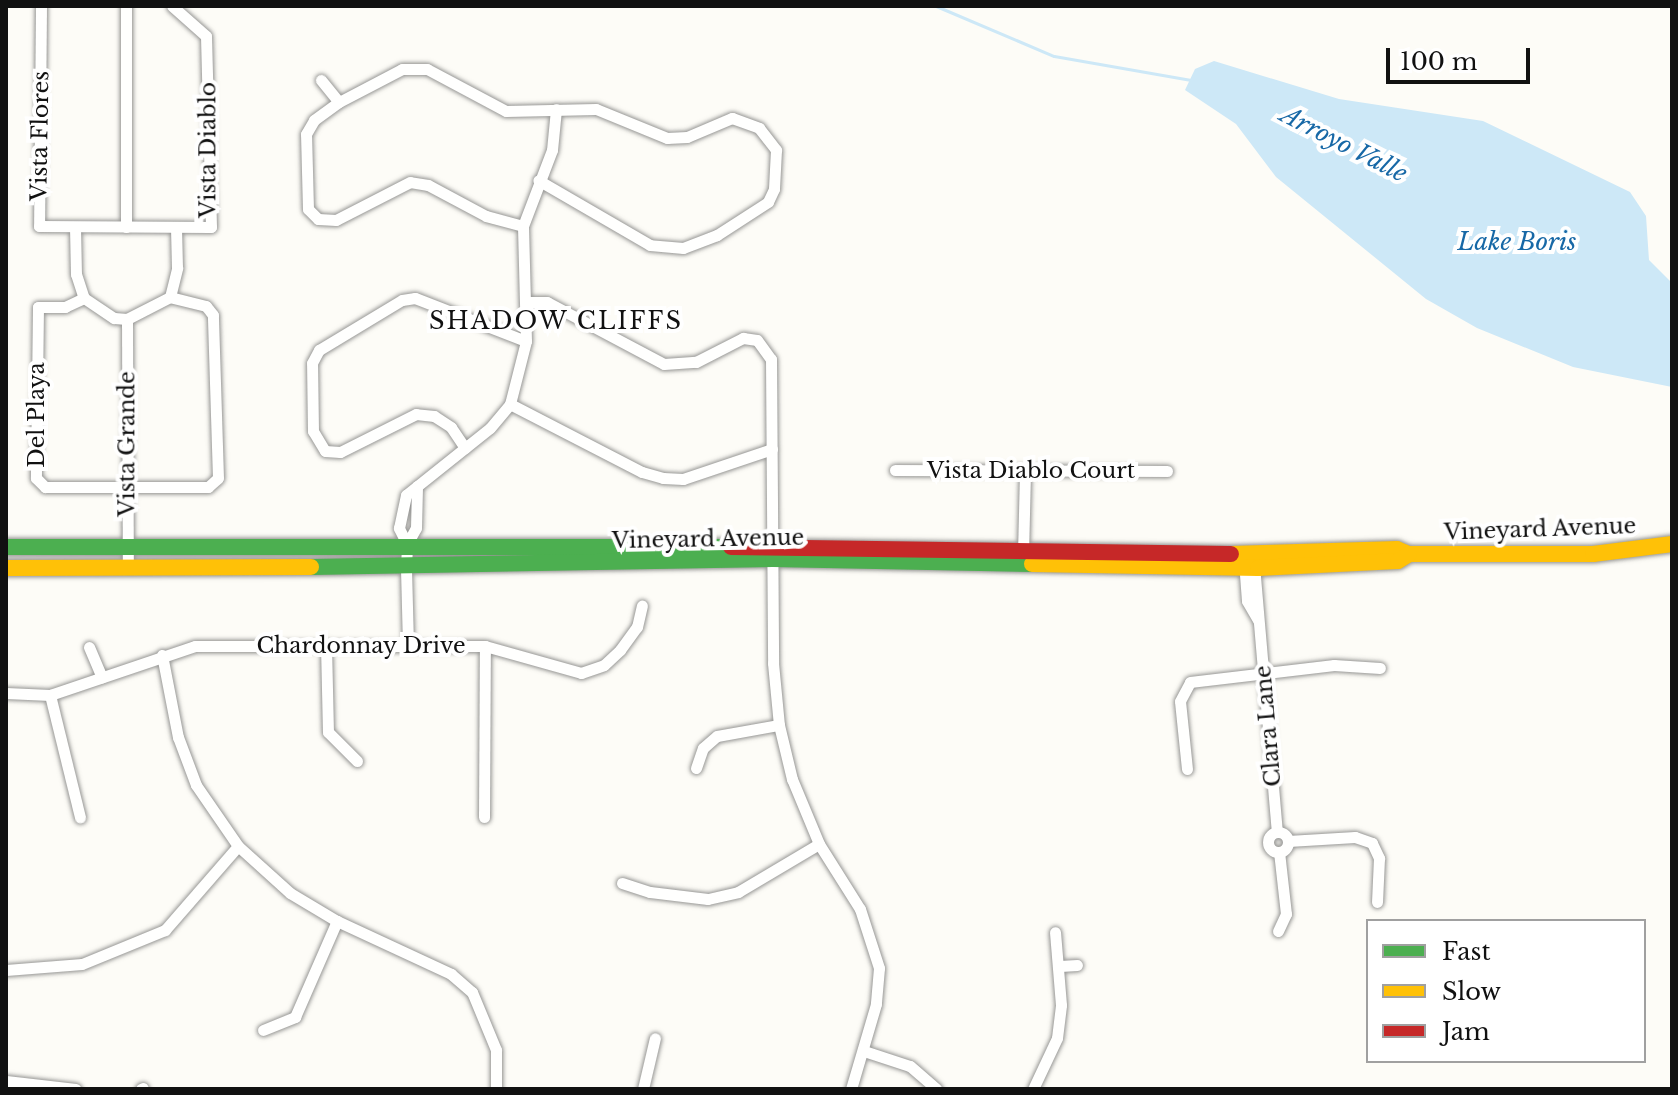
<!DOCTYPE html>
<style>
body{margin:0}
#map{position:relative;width:1678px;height:1095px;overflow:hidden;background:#fdfcf7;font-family:"Libre Baskerville",serif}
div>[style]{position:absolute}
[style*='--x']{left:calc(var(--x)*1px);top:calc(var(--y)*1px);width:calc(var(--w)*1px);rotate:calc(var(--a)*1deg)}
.water>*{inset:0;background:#cde8f7}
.stream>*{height:3px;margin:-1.5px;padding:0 1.5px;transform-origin:1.5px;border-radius:1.5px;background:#cde8f7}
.roads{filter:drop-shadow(0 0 2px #979795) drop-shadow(0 0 2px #979795)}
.street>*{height:11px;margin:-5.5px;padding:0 5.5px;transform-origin:5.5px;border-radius:5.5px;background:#fffffe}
.street>.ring{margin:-5.5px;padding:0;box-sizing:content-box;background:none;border:11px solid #fffffe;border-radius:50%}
.fast>*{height:16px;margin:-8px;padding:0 8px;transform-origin:8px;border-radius:8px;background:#4caf50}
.slow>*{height:16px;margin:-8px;padding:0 8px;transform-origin:8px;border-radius:8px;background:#ffc107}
.jam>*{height:16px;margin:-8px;padding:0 8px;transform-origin:8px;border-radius:8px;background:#c62828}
span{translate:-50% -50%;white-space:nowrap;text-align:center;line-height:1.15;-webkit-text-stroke:8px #fff;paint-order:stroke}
.street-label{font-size:22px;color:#111}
.water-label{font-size:24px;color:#1768a6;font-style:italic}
.neighbourhood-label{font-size:24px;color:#111;letter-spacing:2px}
.frame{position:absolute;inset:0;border:8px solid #111;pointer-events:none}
.legend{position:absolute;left:1366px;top:919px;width:280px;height:144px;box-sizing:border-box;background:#fff;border:2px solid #a0a0a0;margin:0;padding:10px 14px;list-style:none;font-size:24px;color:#111}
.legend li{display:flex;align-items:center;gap:16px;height:40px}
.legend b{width:40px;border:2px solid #a0a0a0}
.scale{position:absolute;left:1386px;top:48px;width:144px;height:36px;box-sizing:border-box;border:4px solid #111;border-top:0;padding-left:10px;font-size:24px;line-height:28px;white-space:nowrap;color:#111;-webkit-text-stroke:6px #fff;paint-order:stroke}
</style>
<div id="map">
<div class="water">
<i style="clip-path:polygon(1214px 61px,1339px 99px,1483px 121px,1630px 192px,1646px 216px,1649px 260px,1672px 283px,1672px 387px,1573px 367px,1477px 328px,1426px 299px,1276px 177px,1236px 124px,1185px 90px,1195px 69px)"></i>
</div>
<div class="stream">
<i style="--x:936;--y:6;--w:128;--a:23"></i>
<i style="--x:1054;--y:56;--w:139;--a:9.9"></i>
</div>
<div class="roads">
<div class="street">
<i style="--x:41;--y:6;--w:220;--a:90.5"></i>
<i style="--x:39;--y:226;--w:172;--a:0.3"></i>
<i style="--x:211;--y:227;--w:191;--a:-91.5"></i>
<i style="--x:206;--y:36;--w:45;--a:-138.6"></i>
<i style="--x:126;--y:6;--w:221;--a:90"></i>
<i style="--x:321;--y:80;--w:28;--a:51"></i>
<i style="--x:523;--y:226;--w:38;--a:-165"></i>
<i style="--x:486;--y:216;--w:66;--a:-151.9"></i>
<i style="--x:428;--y:185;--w:18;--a:-171"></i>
<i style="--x:410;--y:182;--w:83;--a:152.8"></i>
<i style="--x:336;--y:220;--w:18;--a:-177"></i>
<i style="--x:318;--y:219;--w:14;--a:-135"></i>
<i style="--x:308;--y:209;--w:75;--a:-91.5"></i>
<i style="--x:306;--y:134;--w:16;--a:-60"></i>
<i style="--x:314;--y:120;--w:31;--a:-36"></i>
<i style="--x:339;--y:102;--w:71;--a:-27.6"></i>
<i style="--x:402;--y:69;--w:25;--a:0"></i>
<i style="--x:427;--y:69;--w:89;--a:28"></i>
<i style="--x:506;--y:111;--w:90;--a:-1.3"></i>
<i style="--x:596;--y:109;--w:77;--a:22.2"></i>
<i style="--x:667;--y:138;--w:20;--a:-3"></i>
<i style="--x:687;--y:137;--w:49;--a:-22.9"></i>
<i style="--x:732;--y:118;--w:29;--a:20"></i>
<i style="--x:759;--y:128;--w:28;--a:52"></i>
<i style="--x:776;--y:150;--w:39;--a:93"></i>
<i style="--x:774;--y:189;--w:14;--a:115"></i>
<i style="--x:768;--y:202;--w:61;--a:147.1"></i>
<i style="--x:717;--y:235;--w:36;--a:159"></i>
<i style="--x:683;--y:248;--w:33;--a:-175"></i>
<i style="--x:650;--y:245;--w:129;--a:-149.9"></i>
<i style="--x:75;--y:227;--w:47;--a:88.8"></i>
<i style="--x:76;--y:274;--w:25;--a:72"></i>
<i style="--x:84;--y:298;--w:36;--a:34"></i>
<i style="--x:114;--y:318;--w:13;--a:4"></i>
<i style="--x:127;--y:319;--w:48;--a:-27.1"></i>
<i style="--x:170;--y:297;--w:30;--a:-76"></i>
<i style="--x:177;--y:268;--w:41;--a:-91.4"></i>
<i style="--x:84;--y:298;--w:21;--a:155"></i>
<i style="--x:65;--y:307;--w:27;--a:180"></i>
<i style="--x:38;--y:307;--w:171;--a:90.7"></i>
<i style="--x:36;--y:478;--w:13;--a:45"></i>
<i style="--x:45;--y:487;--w:163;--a:0"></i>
<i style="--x:208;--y:487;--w:13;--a:-42"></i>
<i style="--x:218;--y:478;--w:163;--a:-91.8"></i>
<i style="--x:213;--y:315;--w:11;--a:-128"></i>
<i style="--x:206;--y:306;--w:37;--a:-166"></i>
<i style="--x:526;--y:302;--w:21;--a:0"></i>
<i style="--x:547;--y:302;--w:132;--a:27.9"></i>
<i style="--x:664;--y:364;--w:32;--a:-4"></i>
<i style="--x:696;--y:362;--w:53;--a:-27.1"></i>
<i style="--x:743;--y:338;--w:14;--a:8"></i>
<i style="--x:757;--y:340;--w:24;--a:54"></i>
<i style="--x:771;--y:359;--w:304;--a:89.6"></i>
<i style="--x:773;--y:663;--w:62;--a:84.5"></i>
<i style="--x:779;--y:725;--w:56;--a:76.5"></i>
<i style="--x:792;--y:779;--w:70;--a:67.4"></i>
<i style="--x:819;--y:844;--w:77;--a:57.8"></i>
<i style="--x:860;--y:909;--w:62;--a:72.1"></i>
<i style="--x:879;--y:968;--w:36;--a:95"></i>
<i style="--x:876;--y:1004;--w:89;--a:106.4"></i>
<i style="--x:127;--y:319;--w:249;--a:89.8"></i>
<i style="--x:510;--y:404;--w:148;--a:27.3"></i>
<i style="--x:642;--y:472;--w:22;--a:16"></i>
<i style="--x:663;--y:478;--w:20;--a:3"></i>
<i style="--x:683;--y:479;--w:94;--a:-18.6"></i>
<i style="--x:465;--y:448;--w:25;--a:-124"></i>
<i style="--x:451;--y:427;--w:20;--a:-147"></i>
<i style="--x:434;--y:416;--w:18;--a:-174"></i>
<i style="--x:416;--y:414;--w:85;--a:153.4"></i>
<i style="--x:340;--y:452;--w:15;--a:-176"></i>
<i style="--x:325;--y:451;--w:23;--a:-121"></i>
<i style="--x:313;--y:431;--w:68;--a:-90.8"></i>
<i style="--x:312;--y:363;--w:15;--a:-62"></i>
<i style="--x:319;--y:350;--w:97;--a:-31.1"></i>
<i style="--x:402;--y:300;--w:13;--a:-9"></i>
<i style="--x:415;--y:298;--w:119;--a:21.2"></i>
<i style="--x:895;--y:470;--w:272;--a:0.2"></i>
<i style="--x:407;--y:544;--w:18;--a:-117"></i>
<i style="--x:399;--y:528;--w:34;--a:-78"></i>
<i style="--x:406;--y:495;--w:107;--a:-38.6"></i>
<i style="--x:490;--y:428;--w:31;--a:-50"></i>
<i style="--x:510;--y:404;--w:65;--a:-75.7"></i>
<i style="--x:526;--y:341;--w:115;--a:-91.5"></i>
<i style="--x:523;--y:226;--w:81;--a:-69.1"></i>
<i style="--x:552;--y:150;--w:41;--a:-84.4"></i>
<i style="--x:1023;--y:554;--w:83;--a:-88.6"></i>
<i style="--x:1244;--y:561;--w:40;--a:85.7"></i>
<i style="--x:1247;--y:601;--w:22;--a:60"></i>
<i style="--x:1254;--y:565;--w:268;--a:85.1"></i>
<i style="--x:326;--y:645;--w:87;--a:88.7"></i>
<i style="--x:328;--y:732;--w:41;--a:45"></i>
<i style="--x:408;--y:645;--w:79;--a:-91.5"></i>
<i style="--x:406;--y:566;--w:22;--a:-87"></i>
<i style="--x:407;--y:544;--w:18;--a:-61"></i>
<i style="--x:416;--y:528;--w:42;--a:-88.6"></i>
<i style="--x:89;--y:647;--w:33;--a:67"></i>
<i style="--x:162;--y:655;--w:84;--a:79"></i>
<i style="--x:178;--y:737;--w:51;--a:69.4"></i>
<i style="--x:196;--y:785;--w:74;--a:55.5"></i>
<i style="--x:238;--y:846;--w:70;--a:42.1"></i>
<i style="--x:290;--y:893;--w:55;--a:30.8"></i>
<i style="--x:337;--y:921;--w:126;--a:24.9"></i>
<i style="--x:451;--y:974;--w:28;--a:41"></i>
<i style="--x:472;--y:992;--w:63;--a:67.5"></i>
<i style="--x:496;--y:1050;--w:39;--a:90"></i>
<i style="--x:6;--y:693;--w:44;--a:2.6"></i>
<i style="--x:50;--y:695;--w:153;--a:-18.7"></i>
<i style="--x:195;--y:646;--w:290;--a:0"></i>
<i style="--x:485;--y:646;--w:100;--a:15.7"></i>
<i style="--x:581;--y:673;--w:24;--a:-19"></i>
<i style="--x:604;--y:665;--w:22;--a:-43"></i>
<i style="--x:620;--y:650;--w:29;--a:-54"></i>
<i style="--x:637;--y:627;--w:22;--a:-77"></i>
<i style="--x:50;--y:695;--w:126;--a:76.2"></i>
<i style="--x:696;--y:768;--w:21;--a:-71"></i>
<i style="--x:703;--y:748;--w:18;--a:-41"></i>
<i style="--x:717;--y:736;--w:63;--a:-10.1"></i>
<i style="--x:1187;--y:769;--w:68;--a:-95.9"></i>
<i style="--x:1180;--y:701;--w:21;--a:-62"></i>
<i style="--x:1190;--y:682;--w:145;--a:-6.7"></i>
<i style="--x:1334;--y:665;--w:46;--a:3.7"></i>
<i style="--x:484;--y:817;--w:171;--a:-89.7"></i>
<i class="ring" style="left:1268px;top:832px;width:9px;height:9px"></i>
<i style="--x:1288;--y:841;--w:67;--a:-3.4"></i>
<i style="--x:1355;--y:837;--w:18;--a:19"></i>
<i style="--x:1372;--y:843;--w:17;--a:65"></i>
<i style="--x:1379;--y:858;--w:44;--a:92.6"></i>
<i style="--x:622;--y:883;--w:29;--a:18"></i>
<i style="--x:650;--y:892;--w:58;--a:6.9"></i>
<i style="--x:708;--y:899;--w:31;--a:-13"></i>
<i style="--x:738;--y:892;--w:94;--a:-30.7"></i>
<i style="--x:1278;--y:931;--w:19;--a:-65"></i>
<i style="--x:1286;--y:914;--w:62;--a:-96.4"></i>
<i style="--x:1060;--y:966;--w:17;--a:-3"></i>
<i style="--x:6;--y:970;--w:76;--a:-4.5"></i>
<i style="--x:82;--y:964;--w:90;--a:-22.3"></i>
<i style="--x:165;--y:930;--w:111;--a:-49"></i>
<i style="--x:263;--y:1030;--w:35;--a:-22"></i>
<i style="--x:295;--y:1017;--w:105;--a:-66.4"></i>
<i style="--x:864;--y:1051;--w:48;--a:18.1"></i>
<i style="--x:910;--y:1066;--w:35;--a:41"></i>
<i style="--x:6;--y:1081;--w:70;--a:6.5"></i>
<i style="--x:141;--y:1089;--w:2;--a:-27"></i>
<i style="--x:643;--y:1089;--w:52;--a:-76.8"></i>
<i style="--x:1033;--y:1089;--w:56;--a:-64.8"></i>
<i style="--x:1057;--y:1038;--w:33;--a:-83"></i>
<i style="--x:1061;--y:1005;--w:73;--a:-94.7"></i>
</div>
<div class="fast">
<i style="--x:6;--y:547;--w:725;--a:0"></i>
<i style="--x:311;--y:567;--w:462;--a:-1"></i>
<i style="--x:773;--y:559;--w:259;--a:1.1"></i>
</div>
<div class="slow">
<i style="--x:1231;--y:554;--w:166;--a:-1.7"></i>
<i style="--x:1397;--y:549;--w:13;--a:23"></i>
<i style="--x:1409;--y:554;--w:184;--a:0"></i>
<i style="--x:1593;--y:554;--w:80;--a:-7.2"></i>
<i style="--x:1032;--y:564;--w:226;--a:1"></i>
<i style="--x:1258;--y:568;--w:140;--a:-2.9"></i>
<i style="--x:1398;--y:561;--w:13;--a:-32"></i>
<i style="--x:6;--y:568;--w:305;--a:-0.2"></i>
</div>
<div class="jam">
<i style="--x:731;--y:547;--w:500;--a:0.8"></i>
</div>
</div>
<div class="street-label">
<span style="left:40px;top:136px;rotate:-89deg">Vista Flores</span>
<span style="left:208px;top:150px;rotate:-90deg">Vista Diablo</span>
<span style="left:37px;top:415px;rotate:-90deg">Del Playa</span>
<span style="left:127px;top:444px;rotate:-90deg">Vista Grande</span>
<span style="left:1031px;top:471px">Vista Diablo Court</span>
<span style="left:1540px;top:529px;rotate:-2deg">Vineyard Avenue</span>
<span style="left:708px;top:539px;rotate:-1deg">Vineyard Avenue</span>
<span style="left:361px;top:646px">Chardonnay Drive</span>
<span style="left:1268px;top:726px;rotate:-95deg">Clara Lane</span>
</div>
<div class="water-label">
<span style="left:1344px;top:144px;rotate:27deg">Arroyo Valle</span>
<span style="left:1517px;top:242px">Lake Boris</span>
</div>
<div class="neighbourhood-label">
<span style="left:556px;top:321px">SHADOW CLIFFS</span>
</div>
<div class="frame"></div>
<ul class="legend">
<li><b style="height:10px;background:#4caf50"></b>Fast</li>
<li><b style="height:10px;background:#ffc107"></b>Slow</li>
<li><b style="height:10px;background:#c62828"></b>Jam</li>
</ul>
<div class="scale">100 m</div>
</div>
